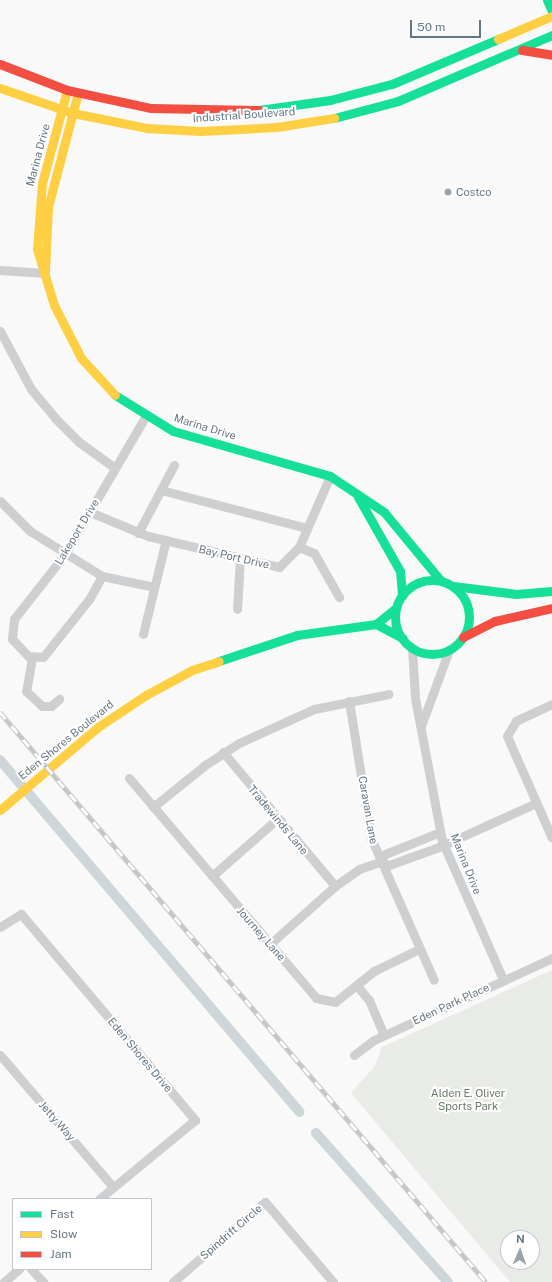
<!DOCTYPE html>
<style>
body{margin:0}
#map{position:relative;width:552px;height:1282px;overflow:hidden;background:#f9f9f9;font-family:"Public Sans",sans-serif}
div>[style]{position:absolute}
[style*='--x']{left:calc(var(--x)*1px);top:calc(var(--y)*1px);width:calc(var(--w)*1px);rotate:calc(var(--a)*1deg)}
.green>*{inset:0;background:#e8ebe6}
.canal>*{height:10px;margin:-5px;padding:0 5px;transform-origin:5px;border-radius:5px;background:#ced6d9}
.street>*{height:9px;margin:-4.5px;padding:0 4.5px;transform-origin:4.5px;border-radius:4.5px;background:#cecfd0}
.fast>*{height:9px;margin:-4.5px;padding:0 4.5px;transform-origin:4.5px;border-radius:4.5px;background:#16e098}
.fast>.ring{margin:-4.5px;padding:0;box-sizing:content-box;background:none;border:9px solid #16e098;border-radius:50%}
.slow>*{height:9px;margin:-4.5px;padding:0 4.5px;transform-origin:4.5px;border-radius:4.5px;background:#ffcf43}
.jam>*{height:9px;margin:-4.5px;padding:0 4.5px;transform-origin:4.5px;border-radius:4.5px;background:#f24e42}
.rail>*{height:4.5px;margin-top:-2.25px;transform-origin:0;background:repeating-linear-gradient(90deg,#fff 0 9px,#c3c5c6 0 18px);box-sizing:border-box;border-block:1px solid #c3c5c6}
.dots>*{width:11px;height:11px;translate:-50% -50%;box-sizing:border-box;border:2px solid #fff;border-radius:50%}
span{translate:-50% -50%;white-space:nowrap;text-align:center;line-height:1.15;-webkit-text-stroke:4px #fff;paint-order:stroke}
.street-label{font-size:11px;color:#657683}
.poi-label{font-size:11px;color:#657683}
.left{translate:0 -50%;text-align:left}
.park-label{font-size:11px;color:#687a64}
.legend{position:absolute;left:12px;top:1198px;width:140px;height:72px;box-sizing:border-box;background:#fff;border:1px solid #c1c8cd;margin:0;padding:5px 7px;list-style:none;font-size:12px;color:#657683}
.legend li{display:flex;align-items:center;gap:8px;height:20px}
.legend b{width:20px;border:1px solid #c1c8cd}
.north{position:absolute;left:500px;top:1230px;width:40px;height:40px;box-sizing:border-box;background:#fff;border:1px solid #c1c8cd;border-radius:50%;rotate:2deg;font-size:11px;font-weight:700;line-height:16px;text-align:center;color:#657683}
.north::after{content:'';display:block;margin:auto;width:14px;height:18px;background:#99a4ac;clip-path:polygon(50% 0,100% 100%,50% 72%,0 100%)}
.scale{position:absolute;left:410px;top:20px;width:71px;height:18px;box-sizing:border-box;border:2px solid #657683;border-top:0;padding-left:5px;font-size:12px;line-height:14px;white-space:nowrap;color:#657683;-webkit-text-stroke:3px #fff;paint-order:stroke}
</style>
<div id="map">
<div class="green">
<i style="clip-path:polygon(evenodd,552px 970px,552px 1282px,510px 1282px,351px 1093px,374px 1067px,382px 1047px,552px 970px,508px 1238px,532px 1238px,532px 1262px,508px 1262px,508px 1238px)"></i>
</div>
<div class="canal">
<i style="--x:0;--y:760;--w:462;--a:49.6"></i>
<i style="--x:316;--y:1133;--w:199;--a:48.5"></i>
</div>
<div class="street">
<i style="--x:0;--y:270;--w:45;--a:3.8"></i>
<i style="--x:0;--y:331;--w:66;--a:61.9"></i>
<i style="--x:31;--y:389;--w:38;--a:50"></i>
<i style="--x:55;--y:418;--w:34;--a:45"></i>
<i style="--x:79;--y:442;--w:44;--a:35.8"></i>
<i style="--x:161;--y:490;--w:151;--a:14.6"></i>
<i style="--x:0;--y:501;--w:42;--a:45"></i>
<i style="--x:30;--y:531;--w:85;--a:32"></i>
<i style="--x:102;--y:576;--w:53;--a:11.9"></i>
<i style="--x:90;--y:512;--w:63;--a:22.5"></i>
<i style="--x:148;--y:536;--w:135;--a:13.3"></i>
<i style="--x:279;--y:567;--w:28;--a:-45"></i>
<i style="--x:299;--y:547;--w:77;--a:-66.4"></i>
<i style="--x:138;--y:533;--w:77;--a:-62.1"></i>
<i style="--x:299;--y:547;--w:16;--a:22"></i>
<i style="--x:314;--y:553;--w:51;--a:60.4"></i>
<i style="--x:102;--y:576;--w:25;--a:119"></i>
<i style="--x:90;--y:598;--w:75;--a:128.5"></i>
<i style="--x:43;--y:657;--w:15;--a:-176"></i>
<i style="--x:28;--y:656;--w:23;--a:-133"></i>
<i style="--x:12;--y:639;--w:20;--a:-84"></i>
<i style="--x:14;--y:619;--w:83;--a:-51.9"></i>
<i style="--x:65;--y:554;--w:159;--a:-59.7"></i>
<i style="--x:237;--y:609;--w:51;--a:-86.6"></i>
<i style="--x:143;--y:634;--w:97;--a:-76.3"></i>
<i style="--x:412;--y:647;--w:51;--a:86.6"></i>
<i style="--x:415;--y:698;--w:146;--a:79.3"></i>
<i style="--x:442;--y:841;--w:151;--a:66.2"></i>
<i style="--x:32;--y:658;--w:34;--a:100"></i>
<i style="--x:26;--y:691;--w:22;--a:43"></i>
<i style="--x:42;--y:706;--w:9;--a:0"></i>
<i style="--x:51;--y:706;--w:11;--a:-41"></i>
<i style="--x:349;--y:701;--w:139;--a:80.9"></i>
<i style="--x:371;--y:838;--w:155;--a:66.1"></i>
<i style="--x:552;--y:704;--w:40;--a:155"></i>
<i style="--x:516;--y:721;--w:17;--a:121"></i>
<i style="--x:507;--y:736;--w:111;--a:66.2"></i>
<i style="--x:421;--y:726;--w:81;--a:-69.8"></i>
<i style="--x:223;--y:752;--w:175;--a:50.1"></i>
<i style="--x:129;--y:778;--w:289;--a:49.6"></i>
<i style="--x:316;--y:998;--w:19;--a:12"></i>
<i style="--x:335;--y:1002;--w:50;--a:-38.5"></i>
<i style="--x:374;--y:971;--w:50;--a:-26.1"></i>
<i style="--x:153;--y:807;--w:67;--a:-38.9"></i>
<i style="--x:205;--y:765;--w:40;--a:-32.9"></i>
<i style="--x:239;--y:743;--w:82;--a:-24.4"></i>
<i style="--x:314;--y:709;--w:76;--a:-11.3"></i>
<i style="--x:379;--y:862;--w:10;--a:-53"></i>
<i style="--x:385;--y:854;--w:59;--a:-21.8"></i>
<i style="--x:212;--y:876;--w:86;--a:-41.2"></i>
<i style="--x:0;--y:927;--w:25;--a:-32"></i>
<i style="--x:21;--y:914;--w:270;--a:49.8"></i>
<i style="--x:195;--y:1120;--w:124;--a:140.5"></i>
<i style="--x:270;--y:944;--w:87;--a:-41.7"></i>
<i style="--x:335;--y:886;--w:29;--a:-35"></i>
<i style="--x:359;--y:869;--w:21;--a:-19"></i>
<i style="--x:379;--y:862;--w:10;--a:17"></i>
<i style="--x:389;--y:865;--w:53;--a:-19.8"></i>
<i style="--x:439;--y:847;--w:107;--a:-24.4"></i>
<i style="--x:358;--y:987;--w:17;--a:50"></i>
<i style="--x:369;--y:1000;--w:38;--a:67"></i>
<i style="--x:0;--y:1055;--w:174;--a:49.4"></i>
<i style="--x:354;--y:1055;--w:25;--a:-37"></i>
<i style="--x:374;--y:1040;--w:196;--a:-24.7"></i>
<i style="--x:31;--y:1269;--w:18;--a:47"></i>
<i style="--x:4;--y:1282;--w:20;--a:-41"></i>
<i style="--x:173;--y:1282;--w:122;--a:-41"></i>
<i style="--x:265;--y:1202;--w:105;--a:49.6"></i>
</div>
<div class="fast">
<i style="--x:547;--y:0;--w:12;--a:66"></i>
<i style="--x:259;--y:110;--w:72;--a:-8"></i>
<i style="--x:330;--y:100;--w:64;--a:-14.5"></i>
<i style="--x:392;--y:84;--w:115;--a:-23"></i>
<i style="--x:334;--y:118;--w:66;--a:-14.9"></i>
<i style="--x:398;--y:101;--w:168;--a:-23.2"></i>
<i style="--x:115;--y:395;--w:68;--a:31.8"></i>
<i style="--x:173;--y:431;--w:163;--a:16"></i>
<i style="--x:330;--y:476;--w:65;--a:33.7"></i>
<i style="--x:384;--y:512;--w:89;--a:50.4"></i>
<i style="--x:358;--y:497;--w:85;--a:60.4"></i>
<i style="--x:400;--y:571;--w:25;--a:85"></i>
<i class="ring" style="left:395px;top:580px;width:65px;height:65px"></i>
<i style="--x:453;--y:586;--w:64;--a:7.2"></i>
<i style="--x:516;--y:594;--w:36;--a:-5"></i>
<i style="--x:376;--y:624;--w:30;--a:28"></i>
<i style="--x:219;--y:661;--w:82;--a:-18.4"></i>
<i style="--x:297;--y:635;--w:80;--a:-7.9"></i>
<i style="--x:376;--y:624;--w:26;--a:-39"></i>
</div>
<div class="slow">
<i style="--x:498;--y:39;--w:59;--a:-23.1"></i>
<i style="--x:0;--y:88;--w:77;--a:18.9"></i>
<i style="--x:73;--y:113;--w:76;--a:11.5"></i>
<i style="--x:147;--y:128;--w:54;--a:3.2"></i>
<i style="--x:201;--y:131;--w:76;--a:-3"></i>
<i style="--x:277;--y:127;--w:58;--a:-9"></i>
<i style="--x:67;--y:90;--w:96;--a:105"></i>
<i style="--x:42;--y:183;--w:66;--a:94.3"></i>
<i style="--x:37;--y:249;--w:59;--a:73.1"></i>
<i style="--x:54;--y:305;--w:59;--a:63"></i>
<i style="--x:81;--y:358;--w:50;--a:47.4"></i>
<i style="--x:45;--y:271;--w:64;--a:-87.3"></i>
<i style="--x:48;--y:207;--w:118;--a:-75.3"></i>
<i style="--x:0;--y:810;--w:128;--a:-40.3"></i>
<i style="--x:98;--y:727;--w:58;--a:-33.7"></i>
<i style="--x:146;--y:695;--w:52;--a:-28.5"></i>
<i style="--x:192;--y:670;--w:28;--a:-18"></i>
</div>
<div class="jam">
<i style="--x:522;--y:50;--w:30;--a:9"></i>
<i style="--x:0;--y:64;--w:72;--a:21.2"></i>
<i style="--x:67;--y:90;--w:86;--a:12.1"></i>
<i style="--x:151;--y:108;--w:108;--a:1.1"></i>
<i style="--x:463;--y:637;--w:36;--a:-27"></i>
<i style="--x:495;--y:621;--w:58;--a:-12.8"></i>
</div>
<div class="rail">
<i style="--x:0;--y:712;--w:749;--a:49.55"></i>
</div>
<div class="dots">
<i style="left:448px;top:192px;background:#99a4ac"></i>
</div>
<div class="street-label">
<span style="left:244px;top:115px;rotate:-4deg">Industrial Boulevard</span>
<span style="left:38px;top:155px;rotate:-75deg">Marina Drive</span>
<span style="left:205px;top:427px;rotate:17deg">Marina Drive</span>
<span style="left:77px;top:532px;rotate:-59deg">Lakeport Drive</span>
<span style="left:234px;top:557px;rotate:13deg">Bay Port Drive</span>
<span style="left:66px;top:740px;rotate:-39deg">Eden Shores Boulevard</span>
<span style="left:368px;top:810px;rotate:80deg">Caravan Lane</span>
<span style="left:278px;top:820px;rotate:50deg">Tradewinds Lane</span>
<span style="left:466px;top:864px;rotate:68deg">Marina Drive</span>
<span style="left:261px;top:934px;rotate:49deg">Journey Lane</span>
<span style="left:451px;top:1004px;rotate:-25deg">Eden Park Place</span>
<span style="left:140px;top:1055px;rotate:50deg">Eden Shores Drive</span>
<span style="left:57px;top:1121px;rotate:49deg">Jetty Way</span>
<span style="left:231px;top:1232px;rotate:-41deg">Spindrift Circle</span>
</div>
<div class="poi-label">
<span class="left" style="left:456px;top:192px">Costco</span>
</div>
<div class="park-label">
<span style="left:468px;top:1100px">Alden E. Oliver<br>Sports Park</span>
</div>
<ul class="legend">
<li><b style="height:5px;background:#16e098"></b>Fast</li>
<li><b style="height:5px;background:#ffcf43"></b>Slow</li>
<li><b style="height:5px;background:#f24e42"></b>Jam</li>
</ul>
<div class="north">N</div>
<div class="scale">50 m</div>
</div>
